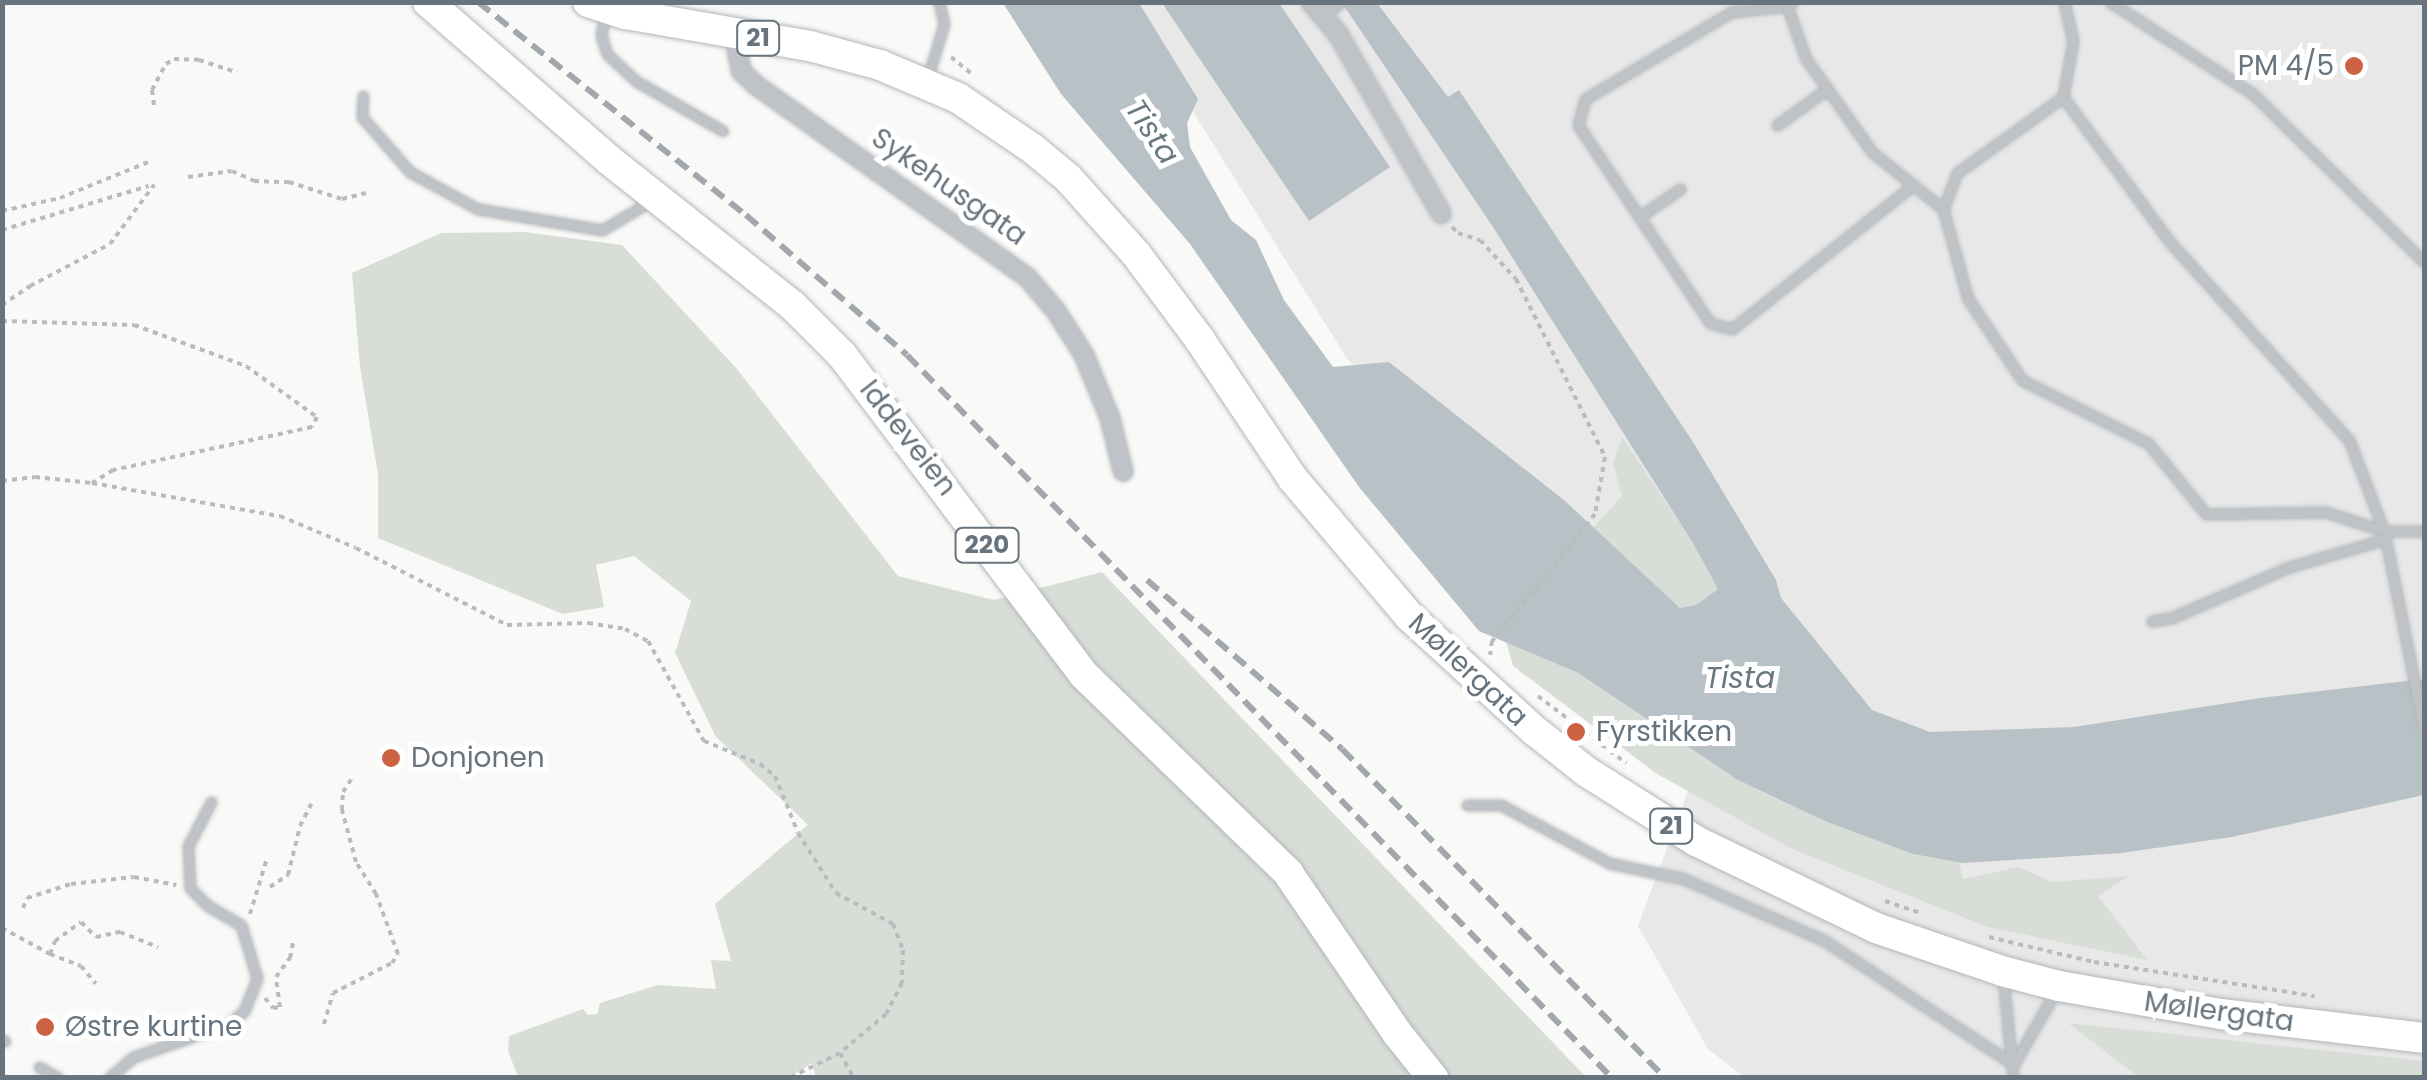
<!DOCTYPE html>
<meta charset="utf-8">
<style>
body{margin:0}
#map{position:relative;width:2427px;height:1080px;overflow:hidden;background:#f9f9f7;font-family:Poppins,sans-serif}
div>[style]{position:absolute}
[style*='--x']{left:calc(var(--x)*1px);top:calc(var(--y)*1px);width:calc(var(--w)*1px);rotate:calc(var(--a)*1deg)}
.built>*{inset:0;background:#e7e8e7}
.green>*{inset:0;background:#d9ddd7}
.water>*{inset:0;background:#b8c2c6}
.path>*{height:4px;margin-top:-2px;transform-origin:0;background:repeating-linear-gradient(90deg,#b9bcbe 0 5px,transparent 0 10px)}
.roads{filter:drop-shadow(0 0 2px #b3b7ba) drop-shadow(0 0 2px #b3b7ba)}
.service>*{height:9px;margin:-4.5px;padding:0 4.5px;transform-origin:4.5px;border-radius:4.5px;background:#bfc2c6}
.minor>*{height:18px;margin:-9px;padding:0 9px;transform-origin:9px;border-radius:9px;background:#bfc2c6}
.primary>*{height:30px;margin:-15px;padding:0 15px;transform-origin:15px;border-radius:15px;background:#fff}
.rail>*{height:6px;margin-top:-3px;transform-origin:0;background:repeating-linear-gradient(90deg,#a1a7ac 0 15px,transparent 0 23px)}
.dots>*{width:28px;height:28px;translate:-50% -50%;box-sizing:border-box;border:5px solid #fff;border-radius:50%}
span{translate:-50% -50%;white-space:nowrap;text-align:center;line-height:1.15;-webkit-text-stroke:10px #fff;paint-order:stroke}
.shield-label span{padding:2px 8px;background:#fff;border:2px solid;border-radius:8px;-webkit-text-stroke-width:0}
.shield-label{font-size:25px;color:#67747e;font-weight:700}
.poi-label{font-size:28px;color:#67747e}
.right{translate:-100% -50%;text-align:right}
.left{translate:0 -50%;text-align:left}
.street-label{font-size:28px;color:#67747e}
.water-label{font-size:30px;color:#68797f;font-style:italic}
.frame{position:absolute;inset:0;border:5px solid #67747e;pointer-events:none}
</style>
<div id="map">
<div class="built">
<i style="clip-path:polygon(1125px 3px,2424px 3px,2424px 1077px,1745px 1078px,1708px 1049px,1638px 926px,1691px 783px,1664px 613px,1348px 360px)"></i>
</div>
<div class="green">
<i style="clip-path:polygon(524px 232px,622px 245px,737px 369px,898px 576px,994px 600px,1102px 572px,1586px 1077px,816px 1078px,812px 1063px,790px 1077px,518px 1077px,508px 1051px,509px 1036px,583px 1009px,588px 1015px,597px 1014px,600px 1003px,658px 985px,716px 989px,711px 960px,731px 961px,715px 904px,808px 825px,716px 737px,675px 653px,691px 601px,634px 556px,596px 565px,604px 607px,563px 614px,378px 538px,378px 474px,360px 367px,352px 273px,441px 233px)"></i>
<i style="clip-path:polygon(1622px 437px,1693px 542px,1718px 589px,1696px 605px,1680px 608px,1593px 528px,1622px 496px,1613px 464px)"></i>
<i style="clip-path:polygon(1506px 642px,1578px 673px,1738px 780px,1827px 822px,1913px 854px,1959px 862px,1963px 879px,2019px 867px,2052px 882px,2129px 876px,2098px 896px,2147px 960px,1988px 927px,1792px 849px,1657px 774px,1513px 666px)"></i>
<i style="clip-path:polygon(2068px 1023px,2424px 1061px,2424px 1077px,2139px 1077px)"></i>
</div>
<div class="water">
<i style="clip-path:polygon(1003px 3px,1139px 3px,1198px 99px,1187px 123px,1190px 147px,1231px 220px,1256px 240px,1284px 300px,1333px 367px,1389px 362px,1565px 501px,1680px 608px,1696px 605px,1718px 589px,1693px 543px,1493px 227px,1342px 3px,1377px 3px,1448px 97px,1459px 90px,1693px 442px,1776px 580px,1781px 598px,1872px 710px,1930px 732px,2074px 727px,2260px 698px,2424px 679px,2424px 795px,2232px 837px,2121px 853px,1963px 863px,1913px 854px,1827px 822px,1738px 780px,1578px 673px,1479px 631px,1359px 487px,1190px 244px,1061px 94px)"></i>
<i style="clip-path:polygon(1162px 3px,1279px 3px,1390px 167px,1309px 221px)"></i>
</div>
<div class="path">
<i style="--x:951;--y:57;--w:26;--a:39"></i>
<i style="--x:154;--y:105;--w:15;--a:-98"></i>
<i style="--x:152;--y:90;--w:30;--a:-62"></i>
<i style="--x:166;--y:64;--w:9;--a:-32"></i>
<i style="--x:174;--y:59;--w:25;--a:2"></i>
<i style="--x:199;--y:60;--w:40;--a:18"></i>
<i style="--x:188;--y:177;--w:44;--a:-7.8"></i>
<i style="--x:232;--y:171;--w:24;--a:24"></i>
<i style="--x:254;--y:181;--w:35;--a:2"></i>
<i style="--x:289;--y:182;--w:56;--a:17.8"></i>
<i style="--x:342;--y:199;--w:25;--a:-14"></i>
<i style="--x:2;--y:211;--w:59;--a:-12.6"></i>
<i style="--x:60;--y:198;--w:95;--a:-22.2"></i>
<i style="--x:1452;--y:227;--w:8;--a:45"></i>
<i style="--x:1458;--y:233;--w:23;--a:18"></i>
<i style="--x:1480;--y:240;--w:53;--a:47.3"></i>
<i style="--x:1516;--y:279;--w:199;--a:63.4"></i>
<i style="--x:1605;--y:457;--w:58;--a:100"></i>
<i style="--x:1595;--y:514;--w:164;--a:129"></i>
<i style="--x:1492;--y:641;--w:14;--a:98"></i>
<i style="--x:2;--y:230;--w:153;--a:-16.7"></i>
<i style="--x:2;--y:305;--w:34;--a:-34"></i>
<i style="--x:30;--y:286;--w:90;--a:-27.7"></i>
<i style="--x:110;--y:244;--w:74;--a:-53.3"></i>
<i style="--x:2;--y:321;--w:132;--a:1.7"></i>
<i style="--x:134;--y:325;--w:119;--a:20.1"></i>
<i style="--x:246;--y:366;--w:87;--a:35.7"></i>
<i style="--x:317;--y:417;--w:11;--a:117"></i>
<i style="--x:312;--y:427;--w:204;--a:167.8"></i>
<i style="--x:113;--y:470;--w:25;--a:148"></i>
<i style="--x:92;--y:483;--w:191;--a:10"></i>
<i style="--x:280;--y:516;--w:82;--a:22.8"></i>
<i style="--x:356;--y:548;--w:169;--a:27"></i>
<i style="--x:507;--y:625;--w:81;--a:-1.4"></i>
<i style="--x:588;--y:623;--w:37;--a:9"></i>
<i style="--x:625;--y:629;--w:26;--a:28"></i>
<i style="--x:648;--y:641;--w:115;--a:60.8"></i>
<i style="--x:704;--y:741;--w:61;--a:22.3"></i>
<i style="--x:760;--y:764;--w:19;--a:39"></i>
<i style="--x:775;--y:776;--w:61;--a:68"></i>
<i style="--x:798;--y:833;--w:71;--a:57.7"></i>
<i style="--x:836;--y:893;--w:65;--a:28.5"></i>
<i style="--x:893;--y:924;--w:28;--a:69"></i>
<i style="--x:903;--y:950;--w:33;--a:92"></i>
<i style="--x:902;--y:983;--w:35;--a:117"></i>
<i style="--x:886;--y:1014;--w:60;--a:139.7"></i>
<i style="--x:840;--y:1053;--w:57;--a:153.9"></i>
<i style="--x:2;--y:481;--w:33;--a:-7"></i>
<i style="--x:35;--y:477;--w:57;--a:6"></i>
<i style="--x:1538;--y:696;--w:111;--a:37.3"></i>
<i style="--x:270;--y:887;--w:22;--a:-34"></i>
<i style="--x:288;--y:875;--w:50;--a:-76.2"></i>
<i style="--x:300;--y:826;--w:25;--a:-63"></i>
<i style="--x:1885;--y:901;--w:40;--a:18.9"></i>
<i style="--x:23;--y:908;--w:11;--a:-68"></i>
<i style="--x:27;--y:898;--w:46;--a:-17.7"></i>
<i style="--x:71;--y:884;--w:63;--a:-6.3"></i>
<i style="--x:134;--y:877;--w:43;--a:10.8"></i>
<i style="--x:250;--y:914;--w:59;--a:-73.1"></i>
<i style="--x:2;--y:928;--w:55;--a:28.4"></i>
<i style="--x:50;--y:954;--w:14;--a:-69"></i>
<i style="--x:55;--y:941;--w:32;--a:-36"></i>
<i style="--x:81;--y:922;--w:21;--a:45"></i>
<i style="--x:96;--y:937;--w:25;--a:-12"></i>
<i style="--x:120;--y:932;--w:41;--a:21.5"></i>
<i style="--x:1989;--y:937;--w:108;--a:13.4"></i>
<i style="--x:2094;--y:962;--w:223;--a:8.8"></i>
<i style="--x:50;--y:954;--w:33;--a:21"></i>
<i style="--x:81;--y:966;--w:23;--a:50"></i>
<i style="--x:265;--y:998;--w:13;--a:51"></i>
<i style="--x:273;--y:1008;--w:7;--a:-8"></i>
<i style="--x:280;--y:1007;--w:30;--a:-98"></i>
<i style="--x:276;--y:977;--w:24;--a:-54"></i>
<i style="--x:290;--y:958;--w:16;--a:-79"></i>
<i style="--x:324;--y:1024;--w:32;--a:-74"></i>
<i style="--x:333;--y:993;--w:66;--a:-27"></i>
<i style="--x:392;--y:963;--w:11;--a:-56"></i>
<i style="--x:398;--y:954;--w:64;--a:-110.1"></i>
<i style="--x:376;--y:894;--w:38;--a:-122"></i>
<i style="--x:356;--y:862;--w:54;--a:-105.1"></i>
<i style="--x:342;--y:810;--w:18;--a:-87"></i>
<i style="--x:343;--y:792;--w:17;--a:-57"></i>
<i style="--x:840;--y:1053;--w:29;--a:61"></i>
</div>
<div class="roads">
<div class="service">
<i style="--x:1793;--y:2;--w:7;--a:146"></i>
<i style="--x:1787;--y:6;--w:56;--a:70.3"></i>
<i style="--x:1806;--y:59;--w:114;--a:54.6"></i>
<i style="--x:1872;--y:152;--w:91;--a:38.8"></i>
<i style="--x:2064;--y:2;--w:39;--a:77"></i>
<i style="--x:2073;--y:40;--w:58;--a:100"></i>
<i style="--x:2063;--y:97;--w:130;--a:144.4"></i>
<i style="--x:1957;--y:173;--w:39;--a:111"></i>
<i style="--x:1943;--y:209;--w:93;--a:74.5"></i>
<i style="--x:1968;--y:299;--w:97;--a:56.3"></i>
<i style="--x:2022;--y:380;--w:141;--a:26.6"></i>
<i style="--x:2148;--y:443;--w:92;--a:50.8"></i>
<i style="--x:2206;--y:514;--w:120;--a:-1"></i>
<i style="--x:2326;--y:512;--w:61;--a:18.1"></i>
<i style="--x:2384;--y:531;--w:40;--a:0"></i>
<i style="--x:2110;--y:2;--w:170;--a:32.8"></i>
<i style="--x:2253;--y:94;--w:240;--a:44.5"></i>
<i style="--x:1787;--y:6;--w:56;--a:173.9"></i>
<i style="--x:1731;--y:12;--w:170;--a:149.2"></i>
<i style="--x:1585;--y:99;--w:27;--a:105"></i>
<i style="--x:1578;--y:125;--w:238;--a:56.3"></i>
<i style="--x:1710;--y:323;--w:23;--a:15"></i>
<i style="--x:1732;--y:329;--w:231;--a:-38.5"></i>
<i style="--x:606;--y:11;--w:25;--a:102"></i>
<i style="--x:601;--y:35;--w:20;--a:72"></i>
<i style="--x:607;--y:54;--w:40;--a:43"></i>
<i style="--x:636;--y:81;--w:100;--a:29.9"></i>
<i style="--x:1323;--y:16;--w:23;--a:-38"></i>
<i style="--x:927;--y:80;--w:59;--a:-73.1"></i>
<i style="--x:944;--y:24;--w:23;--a:-103"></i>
<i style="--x:363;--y:96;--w:21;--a:93"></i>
<i style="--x:362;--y:117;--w:73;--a:48.9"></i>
<i style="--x:410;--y:172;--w:77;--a:28.6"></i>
<i style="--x:478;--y:209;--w:126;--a:9.6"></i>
<i style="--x:602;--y:230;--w:57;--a:-30.6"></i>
<i style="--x:2063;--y:97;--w:179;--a:53.6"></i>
<i style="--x:2169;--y:241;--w:268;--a:47.9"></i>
<i style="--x:2349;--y:440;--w:97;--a:69"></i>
<i style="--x:2384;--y:531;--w:202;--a:78.6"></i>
<i style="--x:1777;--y:125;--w:62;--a:-35.8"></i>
<i style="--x:1639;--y:217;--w:50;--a:-34.3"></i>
<i style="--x:2152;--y:621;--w:19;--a:-9"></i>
<i style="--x:2171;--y:618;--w:129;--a:-23.4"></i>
<i style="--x:2289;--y:567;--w:101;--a:-16.1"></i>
<i style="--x:1467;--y:805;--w:34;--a:0"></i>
<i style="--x:1501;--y:805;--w:123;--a:28.2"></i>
<i style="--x:1609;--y:863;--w:77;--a:12"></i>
<i style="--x:1684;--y:879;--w:154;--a:23.7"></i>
<i style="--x:1825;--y:941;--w:225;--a:33.2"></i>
<i style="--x:2003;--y:976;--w:102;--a:84.4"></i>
<i style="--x:2;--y:1040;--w:3;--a:18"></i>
<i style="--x:2015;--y:1062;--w:84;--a:-60.1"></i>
<i style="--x:39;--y:1067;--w:22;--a:30"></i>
<i style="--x:109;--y:1078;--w:32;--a:-41"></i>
<i style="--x:133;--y:1057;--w:102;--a:-19"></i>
<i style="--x:229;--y:1024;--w:20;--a:-41"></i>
<i style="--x:244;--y:1011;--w:35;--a:-68"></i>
<i style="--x:257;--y:978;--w:55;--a:-106.8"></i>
<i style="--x:241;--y:925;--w:38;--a:-150"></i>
<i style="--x:208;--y:906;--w:25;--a:-135"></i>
<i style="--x:190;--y:888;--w:42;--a:-92.7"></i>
<i style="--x:188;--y:846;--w:50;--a:-62.4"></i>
</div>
<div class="minor">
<i style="--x:1311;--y:2;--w:42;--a:49.8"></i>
<i style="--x:1338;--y:34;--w:207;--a:60.1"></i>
<i style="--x:734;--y:34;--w:38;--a:79"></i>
<i style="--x:741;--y:71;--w:22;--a:43"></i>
<i style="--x:757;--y:86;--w:331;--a:35.3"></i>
<i style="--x:1027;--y:277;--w:45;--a:49.5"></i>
<i style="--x:1056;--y:311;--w:52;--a:57.5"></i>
<i style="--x:1084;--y:355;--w:68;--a:67.6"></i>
<i style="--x:1110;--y:418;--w:55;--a:76.2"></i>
</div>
<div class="primary">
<i style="--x:428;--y:2;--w:240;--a:41.1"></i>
<i style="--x:609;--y:160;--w:235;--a:38.4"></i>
<i style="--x:793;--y:306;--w:69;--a:45"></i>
<i style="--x:842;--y:355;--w:401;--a:52.9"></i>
<i style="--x:1084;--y:675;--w:284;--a:44.1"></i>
<i style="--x:1288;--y:873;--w:194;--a:55.7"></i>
<i style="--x:1397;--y:1033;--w:58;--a:51.3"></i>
<i style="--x:588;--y:2;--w:40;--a:18"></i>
<i style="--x:626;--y:14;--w:187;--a:9.9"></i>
<i style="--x:810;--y:46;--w:73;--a:15.2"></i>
<i style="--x:880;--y:65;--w:85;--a:22.9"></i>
<i style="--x:958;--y:98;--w:91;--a:34.2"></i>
<i style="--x:1033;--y:149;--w:45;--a:39.6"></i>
<i style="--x:1068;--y:178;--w:102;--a:48.2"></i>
<i style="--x:1136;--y:254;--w:107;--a:53.3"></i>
<i style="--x:1200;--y:340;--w:167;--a:56.2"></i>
<i style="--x:1293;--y:479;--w:181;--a:49.7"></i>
<i style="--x:1410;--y:617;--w:169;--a:42.4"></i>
<i style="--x:1535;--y:731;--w:66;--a:38.3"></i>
<i style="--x:1587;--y:772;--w:129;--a:32.3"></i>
<i style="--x:1696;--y:841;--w:200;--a:25.8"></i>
<i style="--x:1876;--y:928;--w:133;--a:18.8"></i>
<i style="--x:2002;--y:971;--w:59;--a:14.7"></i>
<i style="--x:2059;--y:986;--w:164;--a:9.8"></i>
<i style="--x:2221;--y:1014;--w:204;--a:6.7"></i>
</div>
</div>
<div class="rail">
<i style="--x:478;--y:2;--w:342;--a:38.5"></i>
<i style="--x:746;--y:215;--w:213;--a:41"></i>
<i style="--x:907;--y:355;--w:1010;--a:45.72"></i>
<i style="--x:1147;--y:580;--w:258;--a:40.9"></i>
<i style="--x:1342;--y:749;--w:461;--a:45.5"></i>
</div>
<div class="dots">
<i style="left:2354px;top:66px;background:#cd6243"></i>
<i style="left:1576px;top:732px;background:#cd6243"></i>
<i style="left:391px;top:758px;background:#cd6243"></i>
<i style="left:45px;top:1027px;background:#cd6243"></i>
</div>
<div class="shield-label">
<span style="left:758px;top:38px">21</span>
<span style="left:987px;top:545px">220</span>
<span style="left:1671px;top:826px">21</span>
</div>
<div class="poi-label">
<span class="right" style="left:2334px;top:66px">PM 4/5</span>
<span class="left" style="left:1596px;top:732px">Fyrstikken</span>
<span class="left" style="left:411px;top:758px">Donjonen</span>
<span class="left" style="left:65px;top:1027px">Østre kurtine</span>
</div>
<div class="street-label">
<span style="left:949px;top:187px;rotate:35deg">Sykehusgata</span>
<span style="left:908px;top:438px;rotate:52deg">Iddeveien</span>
<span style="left:1468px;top:670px;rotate:43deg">Møllergata</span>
<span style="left:2219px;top:1012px;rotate:8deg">Møllergata</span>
</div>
<div class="water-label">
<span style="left:1152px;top:132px;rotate:56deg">Tista</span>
<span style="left:1740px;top:678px">Tista</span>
</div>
<div class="frame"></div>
</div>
